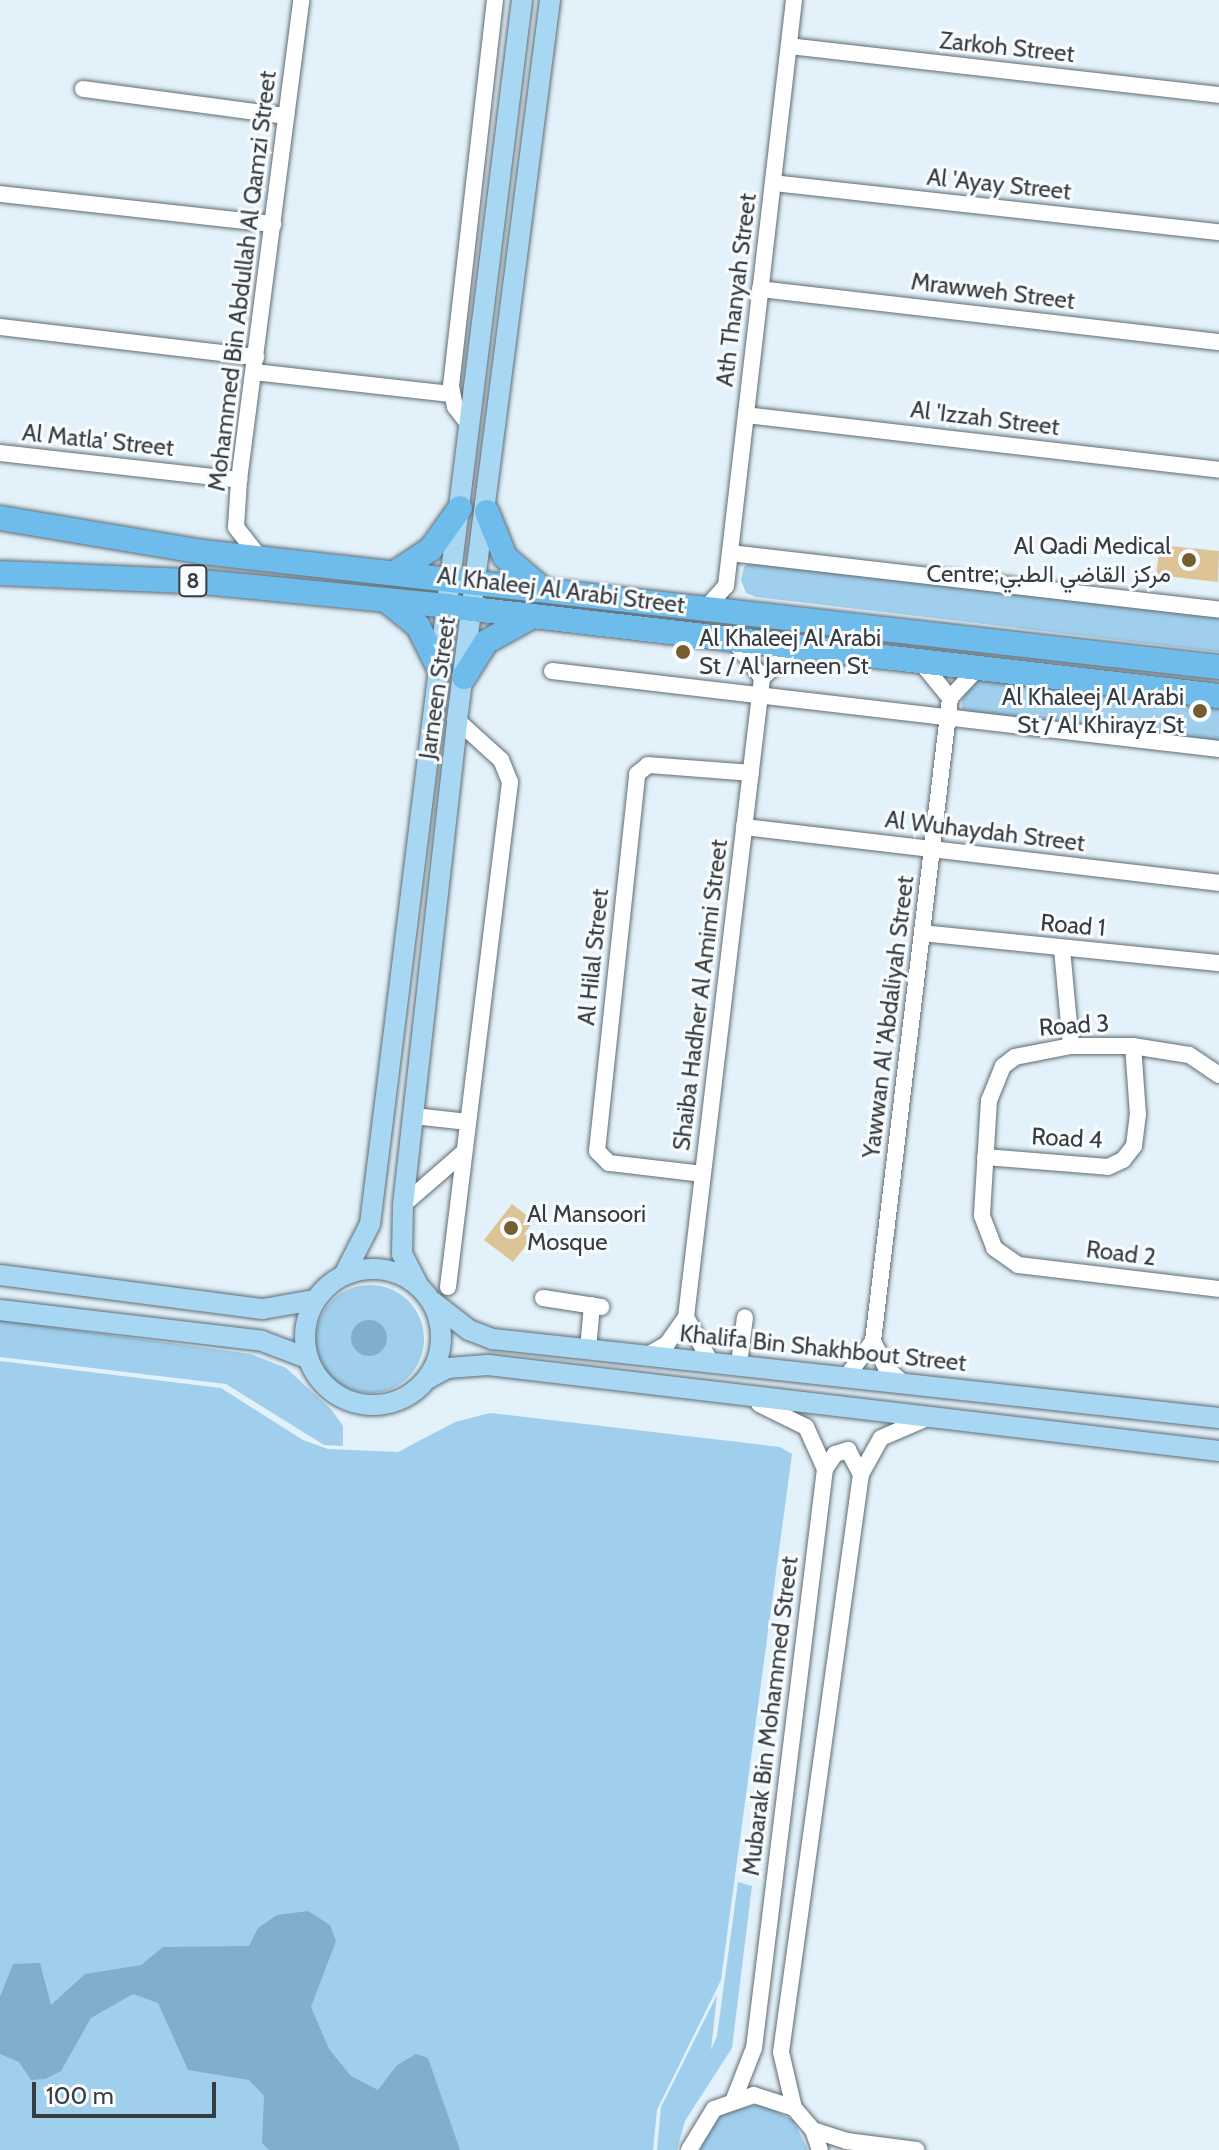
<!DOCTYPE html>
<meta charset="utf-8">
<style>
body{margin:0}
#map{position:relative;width:1219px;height:2150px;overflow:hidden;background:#e3f1fa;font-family:Cabin,Vazirmatn,sans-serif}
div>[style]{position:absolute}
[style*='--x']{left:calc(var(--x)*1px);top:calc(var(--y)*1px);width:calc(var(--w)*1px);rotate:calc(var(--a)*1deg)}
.green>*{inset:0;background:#a0cfed}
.round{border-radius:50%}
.water>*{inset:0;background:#80afcd}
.building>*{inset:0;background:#ddc496}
.roads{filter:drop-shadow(0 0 2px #606c74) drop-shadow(0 0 2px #606c74)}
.minor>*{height:16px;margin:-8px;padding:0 8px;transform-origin:8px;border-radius:8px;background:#fff}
.major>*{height:20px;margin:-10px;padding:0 10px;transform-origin:10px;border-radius:10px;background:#a8d7f3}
.major>.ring{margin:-10px;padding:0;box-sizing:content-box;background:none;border:20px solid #a8d7f3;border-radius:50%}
.highway>*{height:24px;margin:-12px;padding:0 12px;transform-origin:12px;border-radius:12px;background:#6ebceb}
.dots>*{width:22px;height:22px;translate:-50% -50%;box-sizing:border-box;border:4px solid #f9fcfe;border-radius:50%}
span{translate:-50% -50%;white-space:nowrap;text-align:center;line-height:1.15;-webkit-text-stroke:6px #f9fcfe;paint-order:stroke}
.shield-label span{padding:2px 6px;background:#f9fcfe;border:2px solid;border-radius:6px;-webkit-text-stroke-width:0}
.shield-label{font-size:22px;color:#373c40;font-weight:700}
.street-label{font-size:24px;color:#373c40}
.poi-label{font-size:24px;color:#373c40}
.right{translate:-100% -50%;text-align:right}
.left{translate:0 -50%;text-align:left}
.scale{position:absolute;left:32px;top:2082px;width:184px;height:36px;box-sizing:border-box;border:4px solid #373c40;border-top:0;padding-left:10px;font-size:24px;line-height:28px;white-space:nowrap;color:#373c40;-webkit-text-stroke:6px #f9fcfe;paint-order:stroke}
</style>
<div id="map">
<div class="green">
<i style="clip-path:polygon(755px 559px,1219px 611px,1219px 652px,756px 597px,746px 593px,741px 580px,744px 567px)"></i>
<i style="clip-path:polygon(982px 677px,1219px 706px,1219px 745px,972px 715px,962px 709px,962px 690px)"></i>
<i class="round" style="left:316px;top:1285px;width:108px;height:108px"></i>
<i style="clip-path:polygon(0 1320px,251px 1354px,286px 1368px,331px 1409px,343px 1426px,343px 1446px,324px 1445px,226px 1384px,0 1357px)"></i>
<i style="clip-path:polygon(0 1361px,221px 1388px,303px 1440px,328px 1449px,398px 1452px,455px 1422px,490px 1413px,780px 1447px,792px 1454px,721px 1980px,657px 2110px,653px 2150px,0 2150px)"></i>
<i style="clip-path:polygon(738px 1882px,752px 1886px,732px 2048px,685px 2121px,677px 2150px,657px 2150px,661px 2107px,717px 1995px,711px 2050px,717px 2036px)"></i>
<i style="clip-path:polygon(761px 2104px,793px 2120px,808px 2150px,700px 2150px,711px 2124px,725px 2112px)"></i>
</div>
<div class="water">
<i class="round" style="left:351px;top:1320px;width:36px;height:36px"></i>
<i style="clip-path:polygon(308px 1911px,330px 1925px,336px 1941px,311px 2007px,329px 2049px,351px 2076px,378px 2090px,397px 2065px,416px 2054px,428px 2058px,460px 2150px,269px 2150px,262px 2143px,264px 2096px,249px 2080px,188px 2070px,158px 2003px,133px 1994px,91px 2018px,61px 2071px,45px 2079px,31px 2080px,19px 2062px,0 2054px,0 1997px,13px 1964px,40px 1963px,51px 2005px,85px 1974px,141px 1965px,163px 1947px,249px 1946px,258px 1928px,277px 1915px)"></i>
</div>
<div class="building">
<i style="clip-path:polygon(1160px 545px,1219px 551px,1218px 582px,1156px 575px)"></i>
<i style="clip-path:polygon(512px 1204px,534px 1221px,524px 1234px,531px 1239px,513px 1262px,484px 1240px)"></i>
</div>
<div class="roads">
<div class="minor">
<i style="--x:789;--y:46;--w:433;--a:6.5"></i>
<i style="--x:83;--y:89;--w:205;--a:7.6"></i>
<i style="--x:773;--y:183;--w:449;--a:6.3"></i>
<i style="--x:0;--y:194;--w:275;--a:6.3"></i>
<i style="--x:760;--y:289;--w:462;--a:6.6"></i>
<i style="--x:0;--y:327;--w:258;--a:6.7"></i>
<i style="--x:254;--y:372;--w:198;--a:6.4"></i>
<i style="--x:746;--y:415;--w:476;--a:6.6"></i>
<i style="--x:470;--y:426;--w:24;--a:-128"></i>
<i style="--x:455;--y:407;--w:21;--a:-101"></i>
<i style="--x:451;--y:386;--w:388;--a:-83.5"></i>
<i style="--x:0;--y:453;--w:241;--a:6.4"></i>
<i style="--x:730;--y:553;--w:492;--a:6.6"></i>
<i style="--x:260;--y:558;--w:39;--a:-128"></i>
<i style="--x:236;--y:527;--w:47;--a:-86.3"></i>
<i style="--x:239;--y:480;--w:484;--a:-82.6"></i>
<i style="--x:706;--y:608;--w:30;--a:-48"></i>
<i style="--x:726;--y:586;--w:590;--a:-83.38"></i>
<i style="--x:733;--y:639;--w:49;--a:53.4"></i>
<i style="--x:920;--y:661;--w:48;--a:51"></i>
<i style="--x:552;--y:671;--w:672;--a:6.67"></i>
<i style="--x:744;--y:827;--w:478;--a:6.7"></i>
<i style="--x:922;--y:933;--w:299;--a:5.8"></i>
<i style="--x:1062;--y:949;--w:97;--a:84.7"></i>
<i style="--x:1219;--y:1075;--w:36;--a:-146"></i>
<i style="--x:1189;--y:1055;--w:57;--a:-170.9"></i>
<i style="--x:1133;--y:1046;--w:62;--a:180"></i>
<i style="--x:1071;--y:1046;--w:57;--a:168.9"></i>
<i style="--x:1015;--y:1057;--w:15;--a:143"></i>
<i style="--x:1003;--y:1066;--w:37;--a:112"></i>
<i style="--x:989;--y:1100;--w:116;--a:93.5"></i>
<i style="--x:982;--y:1216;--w:34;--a:69"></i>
<i style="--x:994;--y:1248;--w:29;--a:35"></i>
<i style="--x:1018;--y:1265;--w:202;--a:6.8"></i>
<i style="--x:414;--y:1116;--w:54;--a:6.3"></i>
<i style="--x:985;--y:1157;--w:123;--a:4.6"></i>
<i style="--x:1108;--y:1167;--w:17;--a:-25"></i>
<i style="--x:1123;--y:1160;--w:18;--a:-52"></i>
<i style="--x:1134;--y:1146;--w:31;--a:-83"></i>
<i style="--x:1138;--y:1115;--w:69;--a:-94.1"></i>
<i style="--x:703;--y:1174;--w:95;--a:-173.3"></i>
<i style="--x:609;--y:1163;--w:17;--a:-135"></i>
<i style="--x:597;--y:1151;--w:379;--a:-83.9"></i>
<i style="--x:637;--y:774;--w:14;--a:-39"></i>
<i style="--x:648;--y:765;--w:103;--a:4.4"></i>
<i style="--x:403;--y:1205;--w:81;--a:-41"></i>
<i style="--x:448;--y:1287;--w:509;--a:-83"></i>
<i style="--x:510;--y:782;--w:24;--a:-112"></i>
<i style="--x:501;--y:760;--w:59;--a:-137.7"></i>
<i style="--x:543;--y:1298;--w:59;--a:8.8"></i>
<i style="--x:686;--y:1317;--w:50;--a:61.4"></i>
<i style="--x:873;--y:1341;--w:30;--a:64"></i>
<i style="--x:886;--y:1368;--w:23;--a:41"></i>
<i style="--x:588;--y:1349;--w:44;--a:-84.8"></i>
<i style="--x:648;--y:1355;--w:22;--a:-30"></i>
<i style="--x:667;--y:1344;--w:33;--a:-55"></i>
<i style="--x:686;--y:1317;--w:644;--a:-83.22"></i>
<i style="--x:762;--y:678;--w:45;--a:-44.1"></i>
<i style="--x:739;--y:1364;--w:47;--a:-82.7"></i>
<i style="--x:847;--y:1376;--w:44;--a:-53.4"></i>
<i style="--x:873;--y:1341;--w:648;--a:-83.17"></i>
<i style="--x:950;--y:698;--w:41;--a:-47"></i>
<i style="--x:825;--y:1469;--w:18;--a:-56"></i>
<i style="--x:835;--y:1454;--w:14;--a:-17"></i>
<i style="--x:848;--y:1450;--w:27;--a:62"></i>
<i style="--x:734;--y:2099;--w:55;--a:-68.6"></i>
<i style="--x:754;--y:2048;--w:583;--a:-83.01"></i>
<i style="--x:825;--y:1469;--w:46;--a:-114.3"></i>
<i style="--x:806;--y:1427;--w:52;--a:-153.9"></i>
<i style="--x:794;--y:2108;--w:57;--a:-103.1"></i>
<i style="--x:781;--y:2052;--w:584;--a:-82.12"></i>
<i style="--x:861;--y:1474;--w:41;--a:-60.9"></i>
<i style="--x:881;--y:1438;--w:50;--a:-23.5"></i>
<i style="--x:813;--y:2130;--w:36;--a:18"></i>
<i style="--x:847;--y:2141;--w:70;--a:7.4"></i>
<i style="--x:689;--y:2150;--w:48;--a:-58.6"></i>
<i style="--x:714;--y:2109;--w:42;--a:-19.3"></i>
<i style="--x:754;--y:2095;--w:42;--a:18"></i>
<i style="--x:794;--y:2108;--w:29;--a:49"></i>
<i style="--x:813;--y:2130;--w:21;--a:71"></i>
</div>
<div class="major">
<i class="ring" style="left:305px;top:1269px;width:116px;height:116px"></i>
<i style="--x:0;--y:1275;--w:265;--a:7.4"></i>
<i style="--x:263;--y:1309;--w:53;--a:-9.8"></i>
<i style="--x:344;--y:1275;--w:57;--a:-63"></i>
<i style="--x:370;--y:1224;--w:1233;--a:-82.92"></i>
<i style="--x:418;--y:1285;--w:35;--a:-117"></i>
<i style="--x:402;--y:1254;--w:49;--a:-88.8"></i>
<i style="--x:403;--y:1205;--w:488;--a:-83.6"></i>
<i style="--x:457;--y:720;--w:726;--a:-82.64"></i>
<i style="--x:433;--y:1302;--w:46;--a:37.9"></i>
<i style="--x:469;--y:1330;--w:26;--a:21"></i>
<i style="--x:493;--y:1339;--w:730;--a:6.21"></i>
<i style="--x:0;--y:1310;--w:264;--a:6.7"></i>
<i style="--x:262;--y:1341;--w:48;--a:20.7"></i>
<i style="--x:427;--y:1379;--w:24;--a:-28"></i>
<i style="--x:448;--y:1368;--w:40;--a:-4.3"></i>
<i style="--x:488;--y:1365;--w:736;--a:6.71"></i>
</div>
<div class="highway">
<i style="--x:487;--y:512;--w:48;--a:68.2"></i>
<i style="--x:505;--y:557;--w:46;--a:40.6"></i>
<i style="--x:0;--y:518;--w:206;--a:9.5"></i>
<i style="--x:203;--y:552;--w:1022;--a:6.46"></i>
<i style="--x:398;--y:571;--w:40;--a:-34"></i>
<i style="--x:431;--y:549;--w:50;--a:-54.7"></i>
<i style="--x:0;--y:573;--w:203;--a:2.5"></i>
<i style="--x:203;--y:582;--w:245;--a:5.6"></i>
<i style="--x:447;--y:606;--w:777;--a:6.65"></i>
<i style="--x:387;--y:601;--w:40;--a:39"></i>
<i style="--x:418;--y:626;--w:47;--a:63.4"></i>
<i style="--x:464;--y:677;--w:41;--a:-57.8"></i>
<i style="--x:486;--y:642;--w:51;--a:-29.1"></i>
</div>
</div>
<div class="dots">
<i style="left:1189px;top:560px;background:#765f2f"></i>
<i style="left:683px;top:652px;background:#765f2f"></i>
<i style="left:1200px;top:711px;background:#765f2f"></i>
<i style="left:511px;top:1228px;background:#765f2f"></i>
</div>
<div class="shield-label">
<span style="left:193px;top:581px">8</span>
</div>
<div class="street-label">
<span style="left:1007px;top:47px;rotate:6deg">Zarkoh Street</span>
<span style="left:999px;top:184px;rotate:6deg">Al 'Ayay Street</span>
<span style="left:242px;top:281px;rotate:-83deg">Mohammed Bin Abdullah Al Qamzi Street</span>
<span style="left:736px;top:290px;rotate:-83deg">Ath Thanyah Street</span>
<span style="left:993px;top:291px;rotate:7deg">Mrawweh Street</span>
<span style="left:985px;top:418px;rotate:7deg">Al 'Izzah Street</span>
<span style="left:98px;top:440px;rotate:6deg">Al Matla' Street</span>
<span style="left:561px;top:590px;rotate:7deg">Al Khaleej Al Arabi Street</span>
<span style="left:437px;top:688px;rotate:-82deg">Jarneen Street</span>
<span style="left:985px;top:831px;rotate:7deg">Al Wuhaydah Street</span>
<span style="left:1073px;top:925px;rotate:5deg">Road 1</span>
<span style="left:593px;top:957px;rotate:-84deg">Al Hilal Street</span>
<span style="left:700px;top:995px;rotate:-83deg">Shaiba Hadher Al Amimi Street</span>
<span style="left:888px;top:1017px;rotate:-83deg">Yawwan Al 'Abdaliyah Street</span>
<span style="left:1074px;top:1025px;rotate:-4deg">Road 3</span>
<span style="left:1067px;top:1138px;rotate:3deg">Road 4</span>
<span style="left:1121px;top:1253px;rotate:7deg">Road 2</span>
<span style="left:823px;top:1348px;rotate:6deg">Khalifa Bin Shakhbout Street</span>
<span style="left:770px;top:1716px;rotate:-83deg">Mubarak Bin Mohammed Street</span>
</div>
<div class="poi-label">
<span class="right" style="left:1171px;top:560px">Al Qadi Medical<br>Centre;مركز القاضي الطبي</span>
<span class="left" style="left:699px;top:652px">Al Khaleej Al Arabi<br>St / Al Jarneen St</span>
<span class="right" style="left:1184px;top:711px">Al Khaleej Al Arabi<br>St / Al Khirayz St</span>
<span class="left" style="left:527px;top:1228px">Al Mansoori<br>Mosque</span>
</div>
<div class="scale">100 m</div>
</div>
